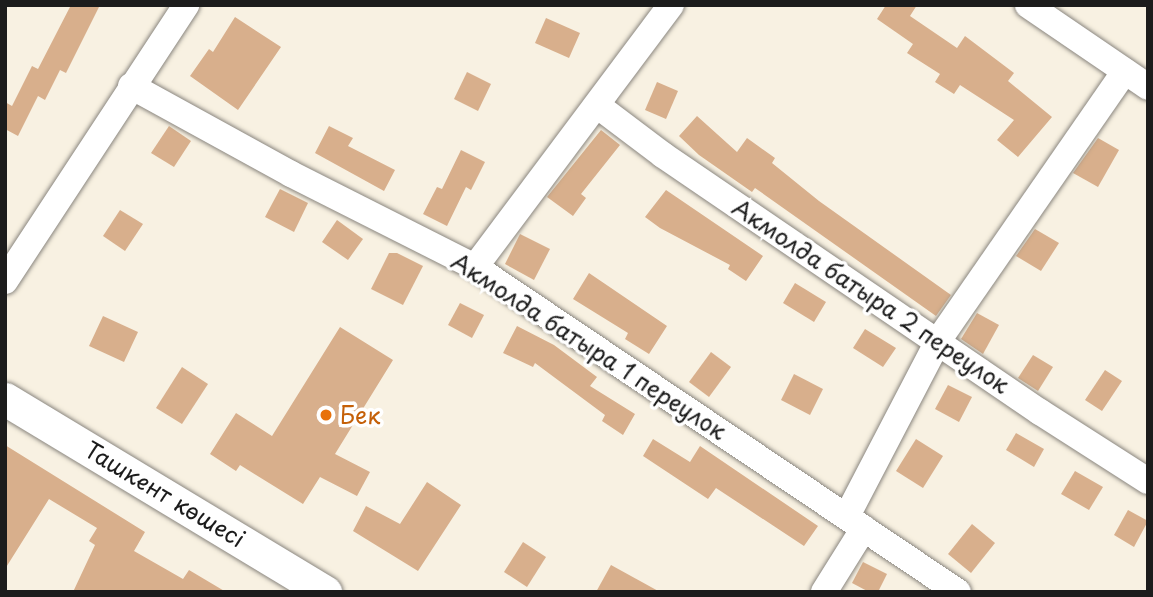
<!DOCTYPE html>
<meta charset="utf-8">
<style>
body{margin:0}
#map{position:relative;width:1153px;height:597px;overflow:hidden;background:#f8f1e2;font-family:"Playpen Sans",sans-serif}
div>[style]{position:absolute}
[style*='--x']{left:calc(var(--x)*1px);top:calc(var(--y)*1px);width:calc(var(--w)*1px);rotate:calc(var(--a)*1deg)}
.building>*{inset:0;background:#d8af8c}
.roads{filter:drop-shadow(0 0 2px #8a867f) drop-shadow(0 0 2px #8a867f)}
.minor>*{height:26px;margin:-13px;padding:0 13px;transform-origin:13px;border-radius:13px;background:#fff}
.major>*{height:33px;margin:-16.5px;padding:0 16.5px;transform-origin:16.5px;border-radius:16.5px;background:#fff}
.dots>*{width:19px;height:19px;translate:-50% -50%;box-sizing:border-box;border:4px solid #fff;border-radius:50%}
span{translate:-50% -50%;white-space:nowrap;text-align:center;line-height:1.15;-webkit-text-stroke:7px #fff;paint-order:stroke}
.street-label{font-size:23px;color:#1c1c1c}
.food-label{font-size:23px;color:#c56008}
.left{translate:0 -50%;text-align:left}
.frame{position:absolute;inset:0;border:7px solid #1c1c1c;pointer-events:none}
</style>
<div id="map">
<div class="building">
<i style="clip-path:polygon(71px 5px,100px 5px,66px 73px,60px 70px,45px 100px,38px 96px,18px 136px,5px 129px,5px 102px,12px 106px,32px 66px,38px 69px)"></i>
<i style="clip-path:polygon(886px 5px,917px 5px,910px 16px,957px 48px,965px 36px,1014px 73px,1008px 81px,1052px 117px,1018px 157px,997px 140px,1014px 120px,960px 85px,954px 94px,935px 82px,940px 74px,907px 53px,913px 44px,877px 19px)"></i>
<i style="clip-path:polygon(235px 17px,281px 47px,238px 110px,190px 76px,209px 49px,213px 52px)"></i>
<i style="clip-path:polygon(546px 18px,580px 33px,569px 58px,535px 43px)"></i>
<i style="clip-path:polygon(467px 72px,491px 84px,478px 111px,454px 99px)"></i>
<i style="clip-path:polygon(657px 82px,678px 91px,666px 119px,645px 110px)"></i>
<i style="clip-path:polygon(697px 116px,737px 152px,747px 138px,775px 158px,772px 163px,819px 201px,951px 295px,936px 316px,755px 188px,752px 192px,699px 155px,679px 136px)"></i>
<i style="clip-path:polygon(169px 126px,191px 141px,174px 167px,151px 153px)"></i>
<i style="clip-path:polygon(329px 126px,353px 138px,348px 146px,395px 170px,384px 191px,315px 153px)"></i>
<i style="clip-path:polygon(601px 130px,620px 145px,581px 194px,586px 198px,573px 216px,547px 197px)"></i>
<i style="clip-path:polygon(1098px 138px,1119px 150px,1098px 187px,1073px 173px)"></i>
<i style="clip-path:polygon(461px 150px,485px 162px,471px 190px,466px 187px,447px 226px,423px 214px,437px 187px,442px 189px)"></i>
<i style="clip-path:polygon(280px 189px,308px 203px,294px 232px,265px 217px)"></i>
<i style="clip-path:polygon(666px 190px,763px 256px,746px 281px,728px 269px,730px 265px,660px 228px,645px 217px)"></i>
<i style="clip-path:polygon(120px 210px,143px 224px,125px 251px,103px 236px)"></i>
<i style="clip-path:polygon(337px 220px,363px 239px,348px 260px,322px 242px)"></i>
<i style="clip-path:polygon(1035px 229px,1059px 243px,1041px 271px,1016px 256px)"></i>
<i style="clip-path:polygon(520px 234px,550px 249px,534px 280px,505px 264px)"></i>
<i style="clip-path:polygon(389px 253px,397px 253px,423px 266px,403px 305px,371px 289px)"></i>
<i style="clip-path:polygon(589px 273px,667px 326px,649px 354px,625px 339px,628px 333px,573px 299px)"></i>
<i style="clip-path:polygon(795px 283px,826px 302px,814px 322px,783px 303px)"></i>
<i style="clip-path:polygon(460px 303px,484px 315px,472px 338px,448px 325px)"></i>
<i style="clip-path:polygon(977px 313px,999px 325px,983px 354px,961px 339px)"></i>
<i style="clip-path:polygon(103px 316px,138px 332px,124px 362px,89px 346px)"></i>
<i style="clip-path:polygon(517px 326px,554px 345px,597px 377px,590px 386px,635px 414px,623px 435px,602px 421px,605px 415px,535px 363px,533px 367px,503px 353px)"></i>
<i style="clip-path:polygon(340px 327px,393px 360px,335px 454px,370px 472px,357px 496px,320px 477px,303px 504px,240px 465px,236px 471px,210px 454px,236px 413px,272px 436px)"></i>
<i style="clip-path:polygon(865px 329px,896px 348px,883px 367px,853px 348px)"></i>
<i style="clip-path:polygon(711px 352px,731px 367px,709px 397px,689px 382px)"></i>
<i style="clip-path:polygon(1033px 355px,1053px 367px,1038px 391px,1018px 378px)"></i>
<i style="clip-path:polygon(182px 367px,208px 384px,182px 424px,156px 408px)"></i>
<i style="clip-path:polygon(1105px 370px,1122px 381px,1102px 411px,1085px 400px)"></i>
<i style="clip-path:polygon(794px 374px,823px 389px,810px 415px,781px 400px)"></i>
<i style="clip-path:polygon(948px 385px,972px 397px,959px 422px,935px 409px)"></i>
<i style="clip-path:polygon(1016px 433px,1044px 449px,1034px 467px,1006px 450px)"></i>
<i style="clip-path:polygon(653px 439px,690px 462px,700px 446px,818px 526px,804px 546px,716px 488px,708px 499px,643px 456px)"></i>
<i style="clip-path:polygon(916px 439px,943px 456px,923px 488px,896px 471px)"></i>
<i style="clip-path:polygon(5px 445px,145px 532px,134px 551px,183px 579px,189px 570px,226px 592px,73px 592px,95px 545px,89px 541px,97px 528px,49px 499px,5px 569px)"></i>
<i style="clip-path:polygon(1075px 471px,1103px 487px,1089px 510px,1061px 494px)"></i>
<i style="clip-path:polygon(427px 482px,461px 505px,418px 571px,353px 531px,366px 506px,400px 524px)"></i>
<i style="clip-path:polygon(1128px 510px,1148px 521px,1134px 547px,1114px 535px)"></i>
<i style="clip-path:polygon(972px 524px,995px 543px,971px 573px,948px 554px)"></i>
<i style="clip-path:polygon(523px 542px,546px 557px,527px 587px,504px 572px)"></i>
<i style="clip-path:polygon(863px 562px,887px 574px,878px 592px,869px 592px,852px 583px)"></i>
<i style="clip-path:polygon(611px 565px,660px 592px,596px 592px)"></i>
</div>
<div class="roads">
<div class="minor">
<i style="--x:1028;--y:5;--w:145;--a:34.3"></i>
<i style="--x:131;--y:86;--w:183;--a:28.8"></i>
<i style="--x:291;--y:174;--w:206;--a:26.8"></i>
<i style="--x:475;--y:267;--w:582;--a:33.94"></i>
<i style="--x:598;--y:106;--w:81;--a:37"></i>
<i style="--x:663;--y:155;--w:456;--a:34.3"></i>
<i style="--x:1040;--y:412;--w:128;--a:32.6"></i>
<i style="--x:475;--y:267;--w:327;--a:-53.2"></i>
<i style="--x:5;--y:281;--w:330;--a:-56.7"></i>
<i style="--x:847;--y:516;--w:197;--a:-62.5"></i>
<i style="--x:938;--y:341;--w:328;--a:-55.3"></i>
<i style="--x:824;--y:592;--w:75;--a:-58"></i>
</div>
<div class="major">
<i style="--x:5;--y:399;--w:374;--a:31.1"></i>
</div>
</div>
<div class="dots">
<i style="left:326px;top:415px;background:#e8710a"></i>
</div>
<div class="street-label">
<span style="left:871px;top:296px;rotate:34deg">Акмолда батыра 2 переулок</span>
<span style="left:589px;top:346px;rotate:33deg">Акмолда батыра 1 переулок</span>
<span style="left:165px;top:494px;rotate:31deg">Ташкент көшесі</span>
</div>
<div class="food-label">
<span class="left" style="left:340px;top:415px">Бек</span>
</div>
<div class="frame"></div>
</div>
